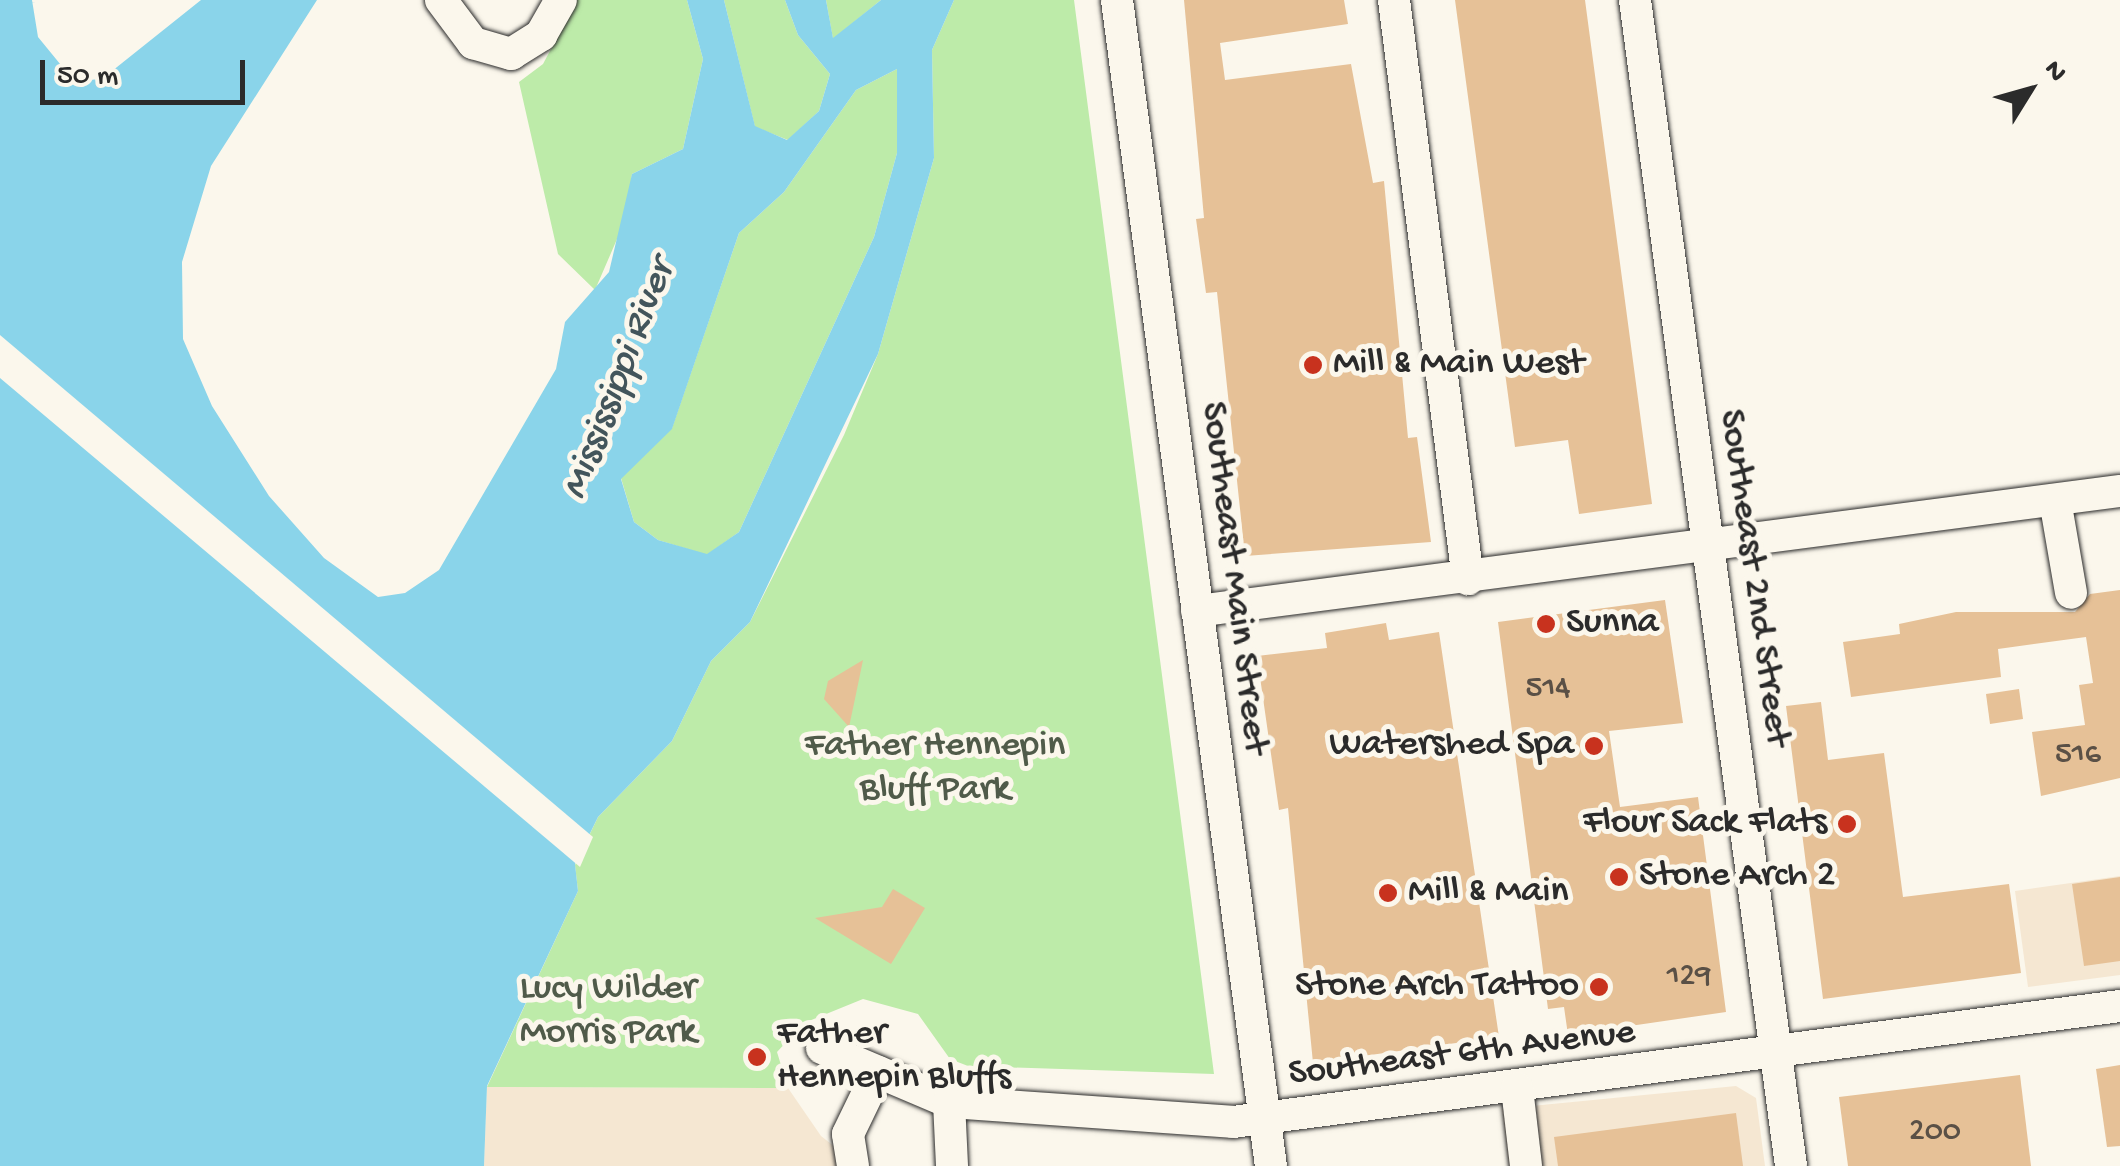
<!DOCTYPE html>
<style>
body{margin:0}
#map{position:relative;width:2120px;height:1166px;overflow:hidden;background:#fbf7ec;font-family:"Gochi Hand",sans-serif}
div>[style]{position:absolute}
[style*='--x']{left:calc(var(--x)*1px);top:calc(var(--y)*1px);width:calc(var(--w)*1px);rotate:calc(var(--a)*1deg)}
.built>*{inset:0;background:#f5e7d2}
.green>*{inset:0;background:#bdeba9}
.water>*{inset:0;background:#8ad4ea}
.pier>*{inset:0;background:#fbf7ec}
.building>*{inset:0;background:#e6c197}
.roads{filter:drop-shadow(0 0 2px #2b2b2b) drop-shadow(0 0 2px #2b2b2b)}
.minor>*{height:32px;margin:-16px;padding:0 16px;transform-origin:16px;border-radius:16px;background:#fbf7ec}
.dots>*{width:28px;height:28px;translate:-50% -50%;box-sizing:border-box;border:5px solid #fbf7ec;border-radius:50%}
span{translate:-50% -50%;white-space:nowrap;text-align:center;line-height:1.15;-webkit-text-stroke:10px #fbf7ec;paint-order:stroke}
.number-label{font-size:32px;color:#5a5046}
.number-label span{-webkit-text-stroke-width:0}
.poi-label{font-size:38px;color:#2b2b2b}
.left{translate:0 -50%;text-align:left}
.right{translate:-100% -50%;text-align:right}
.street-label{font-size:38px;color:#2b2b2b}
.park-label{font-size:38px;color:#505b4a}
.water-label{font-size:40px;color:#43555b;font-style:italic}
.north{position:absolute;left:1980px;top:40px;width:100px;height:100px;-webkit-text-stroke:8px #fbf7ec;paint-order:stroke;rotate:53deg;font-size:28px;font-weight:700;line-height:40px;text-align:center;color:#2b2b2b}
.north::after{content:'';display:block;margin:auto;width:35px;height:45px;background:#2b2b2b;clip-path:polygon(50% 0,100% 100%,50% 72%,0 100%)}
.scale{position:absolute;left:40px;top:60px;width:205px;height:45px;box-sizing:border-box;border:5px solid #2b2b2b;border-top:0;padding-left:12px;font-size:30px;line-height:35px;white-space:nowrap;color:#2b2b2b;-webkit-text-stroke:8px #fbf7ec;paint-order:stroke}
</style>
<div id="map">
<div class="built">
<i style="clip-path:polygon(2120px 876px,2120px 975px,2028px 987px,2015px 891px)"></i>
<i style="clip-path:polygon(1736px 1086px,1756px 1098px,1765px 1166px,1509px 1166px,1502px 1109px)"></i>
<i style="clip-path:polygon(487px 1087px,788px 1088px,821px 1136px,859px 1166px,484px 1166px)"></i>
</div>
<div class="green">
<i style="clip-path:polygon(577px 0,687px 0,703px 59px,683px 149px,632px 174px,627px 216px,595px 290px,558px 254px,519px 82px,543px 64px)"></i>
<i style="clip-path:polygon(724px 0,785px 0,798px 35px,830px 74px,819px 111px,788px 140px,755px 127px)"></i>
<i style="clip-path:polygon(826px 0,881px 0,833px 39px)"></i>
<i style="clip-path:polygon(954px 0,1074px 0,1214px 1074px,968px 1066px,950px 1059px,918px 1014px,863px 999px,804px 1023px,777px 1052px,788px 1088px,487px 1087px,578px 891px,575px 865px,598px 817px,672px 741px,711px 661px,750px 622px,844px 435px,878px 354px,934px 158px,932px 50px)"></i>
<i style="clip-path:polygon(897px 69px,897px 153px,874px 237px,739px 532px,707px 555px,658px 540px,634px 522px,621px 478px,672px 428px,739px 233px,784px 192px,856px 90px)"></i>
</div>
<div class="water">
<i style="clip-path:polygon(evenodd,0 0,32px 0,38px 37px,74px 81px,102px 79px,201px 0,317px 0,211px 166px,182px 262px,183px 339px,212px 406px,269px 496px,324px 558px,378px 597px,405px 593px,439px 570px,556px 369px,565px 322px,609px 272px,632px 174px,683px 149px,703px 59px,687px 0,724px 0,755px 126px,787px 140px,819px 111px,830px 74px,798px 35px,785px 0,826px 0,833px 38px,881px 0,954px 0,932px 50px,934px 158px,878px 354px,750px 622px,711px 661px,672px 741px,598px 817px,575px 864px,578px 891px,487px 1086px,484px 1166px,0 1166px,0 0,897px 69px,897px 153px,874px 237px,739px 532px,707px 554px,658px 540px,634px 522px,621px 479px,672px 429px,739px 233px,784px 192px,856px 90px,897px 69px)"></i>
</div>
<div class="pier">
<i style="clip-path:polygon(0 335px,593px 837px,580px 867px,0 378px)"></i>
</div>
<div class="building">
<i style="clip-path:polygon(1184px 0,1344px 0,1348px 24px,1220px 43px,1225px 80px,1351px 64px,1373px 183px,1384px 181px,1408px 438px,1417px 437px,1431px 542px,1245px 556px,1217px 292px,1206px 293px,1196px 219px,1204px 218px)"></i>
<i style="clip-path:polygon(1455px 0,1585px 0,1652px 504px,1579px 514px,1568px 440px,1515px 447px)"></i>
<i style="clip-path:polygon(2120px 590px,2120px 778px,2041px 796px,2032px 732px,2085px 725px,2079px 685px,2093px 683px,2086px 637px,1998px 649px,2001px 677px,1851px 697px,1843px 642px,1900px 634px,1899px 624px,1956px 612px,2075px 612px,2090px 594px)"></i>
<i style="clip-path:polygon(1665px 600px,1683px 723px,1609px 731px,1620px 807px,1698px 797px,1726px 1012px,1568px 1035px,1564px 1007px,1548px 1009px,1498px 622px)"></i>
<i style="clip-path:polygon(1386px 623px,1389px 640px,1439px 632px,1499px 1037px,1313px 1063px,1288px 808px,1279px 810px,1257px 656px,1327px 648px,1325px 633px)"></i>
<i style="clip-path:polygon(863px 660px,856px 694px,849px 727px,824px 699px,828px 681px)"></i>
<i style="clip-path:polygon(2019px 689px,2023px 719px,1990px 724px,1986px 694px)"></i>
<i style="clip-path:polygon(1821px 702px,1828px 760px,1884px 753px,1903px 897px,2009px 884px,2021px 973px,1823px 999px,1786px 706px)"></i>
<i style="clip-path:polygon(2120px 877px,2120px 961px,2084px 966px,2072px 884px)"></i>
<i style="clip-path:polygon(893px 889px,925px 908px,891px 964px,815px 918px,882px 907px)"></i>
<i style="clip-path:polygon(2120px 1065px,2120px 1146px,2107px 1147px,2096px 1069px)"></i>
<i style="clip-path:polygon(2020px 1075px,2031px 1166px,1848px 1166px,1839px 1097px)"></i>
<i style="clip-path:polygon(1736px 1113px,1743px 1166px,1558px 1166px,1554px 1137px)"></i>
</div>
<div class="roads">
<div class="minor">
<i style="--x:441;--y:0;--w:54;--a:53.3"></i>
<i style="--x:473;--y:43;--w:40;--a:16"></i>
<i style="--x:511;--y:54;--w:36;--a:-32"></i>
<i style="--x:541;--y:35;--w:40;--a:-60.3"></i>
<i style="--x:1117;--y:0;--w:1176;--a:82.48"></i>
<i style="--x:1394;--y:0;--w:584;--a:82.72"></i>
<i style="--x:1635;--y:0;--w:1176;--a:82.38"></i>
<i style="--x:2055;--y:500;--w:94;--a:80.2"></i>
<i style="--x:1197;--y:611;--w:931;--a:-7.41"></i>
<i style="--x:822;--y:1048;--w:138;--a:23"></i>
<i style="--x:949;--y:1102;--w:285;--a:4"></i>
<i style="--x:1233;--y:1122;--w:895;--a:-7.45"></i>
<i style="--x:1517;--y:1088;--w:79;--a:83.4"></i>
<i style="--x:949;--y:1102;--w:64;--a:87.3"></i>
<i style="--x:853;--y:1166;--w:32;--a:-99"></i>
<i style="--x:848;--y:1134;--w:69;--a:-64.2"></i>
</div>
</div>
<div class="dots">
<i style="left:1313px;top:365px;background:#c8321e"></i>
<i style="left:1546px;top:624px;background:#c8321e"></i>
<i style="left:1594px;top:746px;background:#c8321e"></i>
<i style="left:1847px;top:824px;background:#c8321e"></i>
<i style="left:1619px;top:877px;background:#c8321e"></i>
<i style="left:1388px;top:893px;background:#c8321e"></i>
<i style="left:1599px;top:987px;background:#c8321e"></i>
<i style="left:757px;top:1057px;background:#c8321e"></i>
</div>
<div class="number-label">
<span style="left:1548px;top:689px">514</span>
<span style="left:2078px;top:755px">516</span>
<span style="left:1689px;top:977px">129</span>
<span style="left:1935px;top:1132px">200</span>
</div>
<div class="poi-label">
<span class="left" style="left:1333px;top:365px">Mill &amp; Main West</span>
<span class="left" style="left:1566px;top:624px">Sunna</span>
<span class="right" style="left:1574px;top:746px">Watershed Spa</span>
<span class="right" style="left:1827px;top:824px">Flour Sack Flats</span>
<span class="left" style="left:1639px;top:877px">Stone Arch 2</span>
<span class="left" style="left:1408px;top:893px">Mill &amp; Main</span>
<span class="right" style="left:1579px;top:987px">Stone Arch Tattoo</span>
<span class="left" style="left:777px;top:1057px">Father<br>Hennepin Bluffs</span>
</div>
<div class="street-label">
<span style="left:1233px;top:578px;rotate:83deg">Southeast Main Street</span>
<span style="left:1753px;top:578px;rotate:82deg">Southeast 2nd Street</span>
<span style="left:1462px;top:1055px;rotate:-7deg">Southeast 6th Avenue</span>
</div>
<div class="park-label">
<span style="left:935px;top:769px">Father Hennepin<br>Bluff Park</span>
<span style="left:608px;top:1012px">Lucy Wilder<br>Morris Park</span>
</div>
<div class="water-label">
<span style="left:620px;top:380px;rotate:-69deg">Mississippi River</span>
</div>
<div class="north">N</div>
<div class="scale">50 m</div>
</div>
